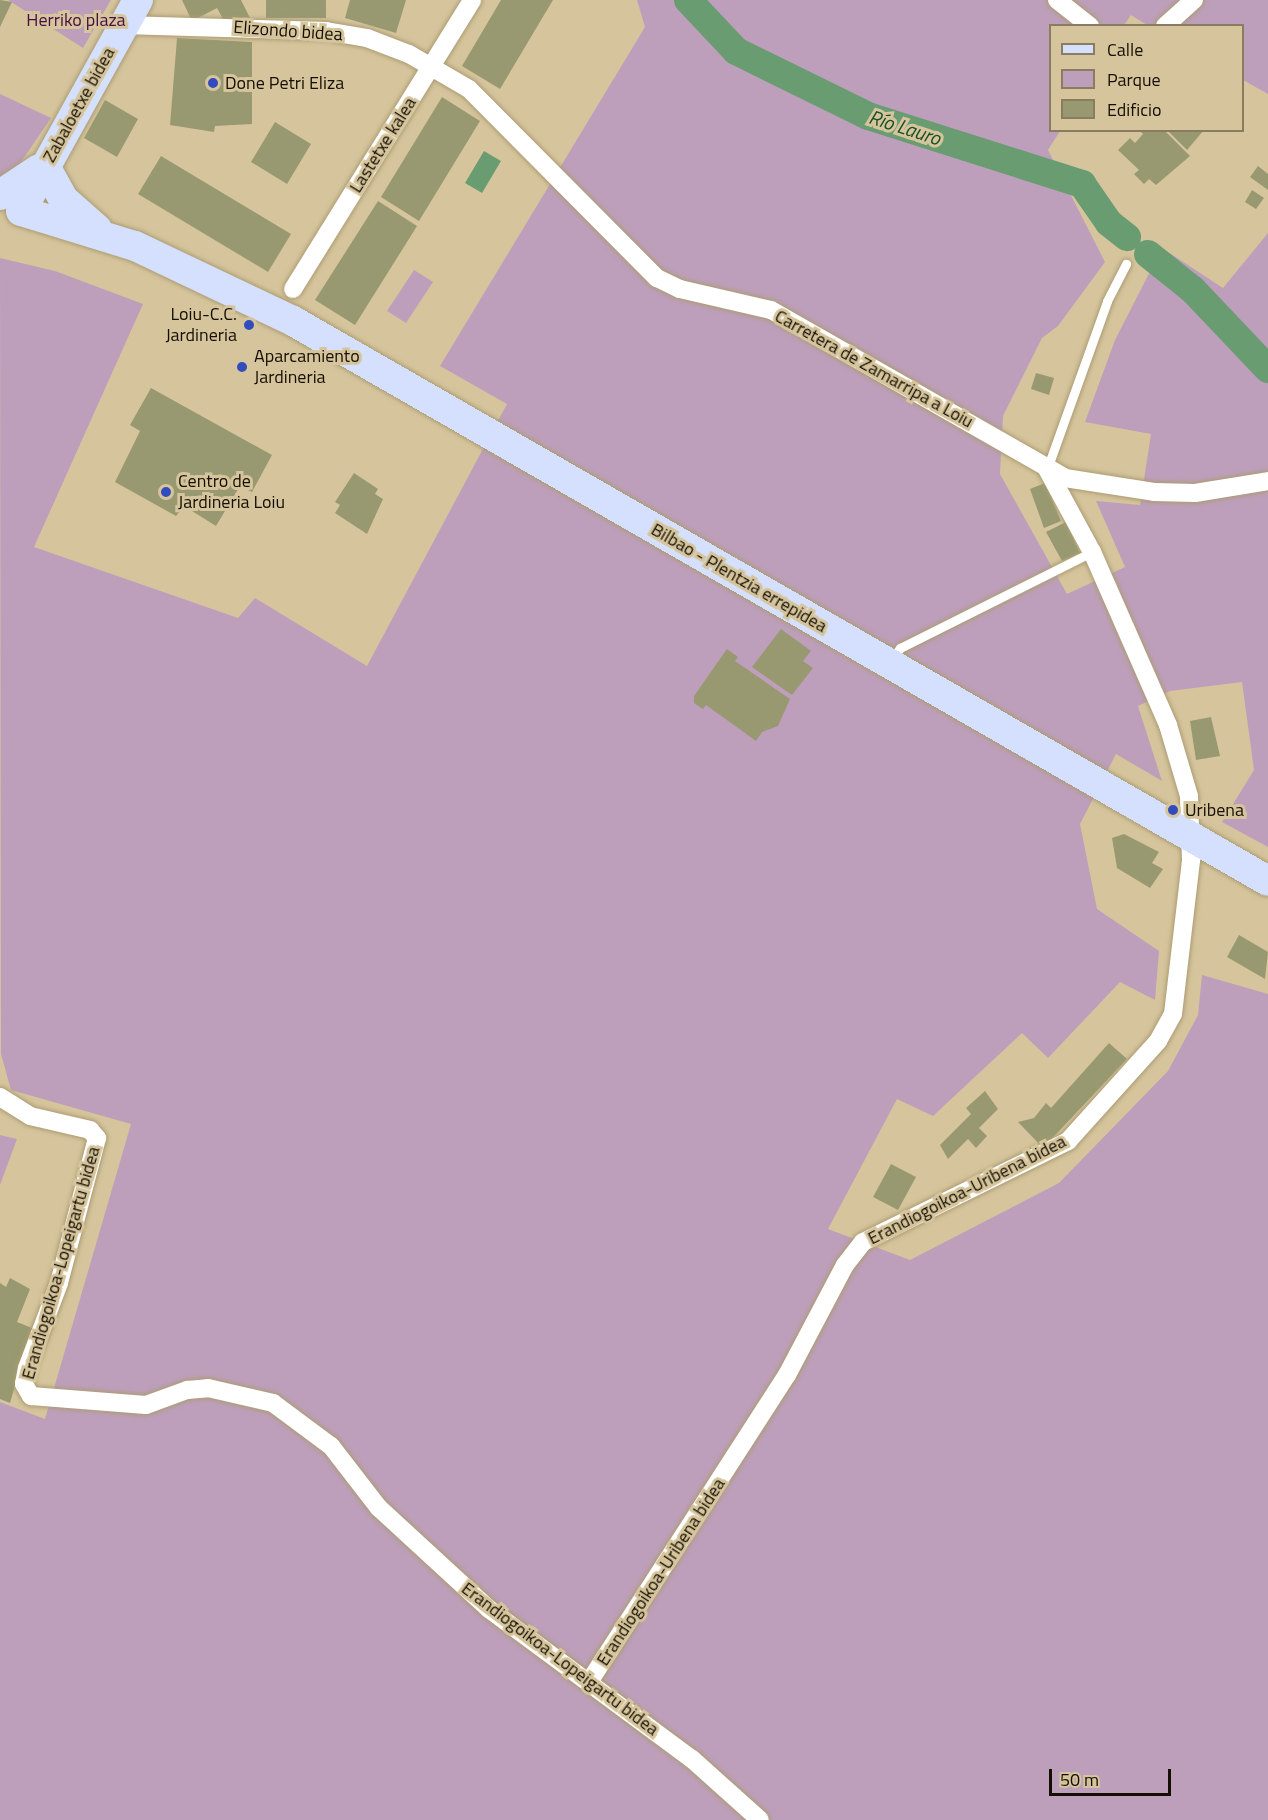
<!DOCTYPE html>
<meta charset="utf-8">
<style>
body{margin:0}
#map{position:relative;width:1268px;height:1820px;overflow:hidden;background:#d6c59c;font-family:"Titillium Web",sans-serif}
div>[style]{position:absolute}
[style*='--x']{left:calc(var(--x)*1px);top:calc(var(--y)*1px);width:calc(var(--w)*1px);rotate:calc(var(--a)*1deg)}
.green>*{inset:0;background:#bd9fbb}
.water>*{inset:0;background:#6a9c72}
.river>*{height:28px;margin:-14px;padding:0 14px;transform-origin:14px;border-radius:14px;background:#6a9c72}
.building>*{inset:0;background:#989970}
.roads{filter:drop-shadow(0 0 2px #ac9c74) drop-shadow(0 0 2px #ac9c74)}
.lane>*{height:9px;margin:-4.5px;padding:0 4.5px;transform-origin:4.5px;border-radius:4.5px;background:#fff}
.street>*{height:18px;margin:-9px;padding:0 9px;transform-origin:9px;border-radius:9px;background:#fff}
.primary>*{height:30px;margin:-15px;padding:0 15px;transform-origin:15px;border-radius:15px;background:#d4e0fe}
.dots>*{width:16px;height:16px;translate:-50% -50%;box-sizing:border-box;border:3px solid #d6c59c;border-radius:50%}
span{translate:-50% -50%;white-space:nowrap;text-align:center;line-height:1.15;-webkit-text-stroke:6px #d6c59c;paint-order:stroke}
.park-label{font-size:18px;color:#470d46}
.street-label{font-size:18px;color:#150f03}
.poi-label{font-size:18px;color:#150f03}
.left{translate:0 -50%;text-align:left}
.right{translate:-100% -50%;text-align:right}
.water-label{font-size:20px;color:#195127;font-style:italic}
.legend{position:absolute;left:1049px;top:24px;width:195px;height:108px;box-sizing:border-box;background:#d6c59c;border:2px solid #897c5f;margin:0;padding:8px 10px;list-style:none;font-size:18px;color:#150f03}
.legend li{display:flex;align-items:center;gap:12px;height:30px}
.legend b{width:30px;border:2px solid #897c5f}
.scale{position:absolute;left:1049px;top:1769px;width:122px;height:27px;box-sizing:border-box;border:3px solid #150f03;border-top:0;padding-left:8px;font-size:18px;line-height:21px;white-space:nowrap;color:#150f03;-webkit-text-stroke:4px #d6c59c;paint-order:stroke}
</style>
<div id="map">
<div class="green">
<i style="clip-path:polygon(8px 0,111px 0,83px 48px)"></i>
<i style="clip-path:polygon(637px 0,1268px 0,1268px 94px,1243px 80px,1242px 26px,1147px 25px,1131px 15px,1124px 25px,1050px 26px,1050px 130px,1060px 131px,1048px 150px,1105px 262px,1058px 326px,1042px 338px,1003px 416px,1000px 474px,1067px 594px,1125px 567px,1096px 501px,1140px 505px,1151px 434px,1085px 422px,1115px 340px,1162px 248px,1223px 288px,1268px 233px,1268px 847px,1222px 822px,1254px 770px,1242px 682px,1170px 691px,1138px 706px,1162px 781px,1116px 754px,1080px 824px,1097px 909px,1159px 951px,1155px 1000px,1120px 982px,1048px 1058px,1022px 1033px,933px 1116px,897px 1099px,828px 1229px,910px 1260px,1059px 1183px,1168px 1071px,1198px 1015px,1202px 975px,1268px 994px,1268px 1820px,0 1820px,0 1402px,45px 1419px,131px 1124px,11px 1090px,1px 1054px,0 258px,55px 271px,143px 304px,34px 547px,238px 618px,255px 598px,367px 666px,507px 404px,440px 366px,645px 27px)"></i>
<i style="clip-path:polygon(0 94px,51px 118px,19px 165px,0 182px)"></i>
<i style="clip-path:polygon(414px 270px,433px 282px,406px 323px,387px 311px)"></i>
<i style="clip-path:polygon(0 1135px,17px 1139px,0 1185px)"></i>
</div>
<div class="water">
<i style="clip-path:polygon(484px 151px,501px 161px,482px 193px,465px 183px)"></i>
</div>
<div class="river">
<i style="--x:688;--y:0;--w:70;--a:46.7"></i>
<i style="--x:736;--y:51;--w:147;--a:26.2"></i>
<i style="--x:868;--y:116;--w:225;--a:17.6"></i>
<i style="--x:1082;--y:184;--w:47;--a:55.3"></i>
<i style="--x:1109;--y:223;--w:23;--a:38"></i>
<i style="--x:1148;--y:254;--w:58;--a:38.7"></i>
<i style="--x:1193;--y:290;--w:109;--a:46.5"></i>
</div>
<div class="building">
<i style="clip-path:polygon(0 0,12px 2px,0 27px)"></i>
<i style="clip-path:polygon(182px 0,241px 0,250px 18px,224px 21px,217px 8px,192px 21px)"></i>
<i style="clip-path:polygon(266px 0,326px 0,326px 18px,266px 18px)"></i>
<i style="clip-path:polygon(350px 0,406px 0,396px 33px,345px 18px)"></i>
<i style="clip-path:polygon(501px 0,553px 0,500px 89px,462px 66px)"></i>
<i style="clip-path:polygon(177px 38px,252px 42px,252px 124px,215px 126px,214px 132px,170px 125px)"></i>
<i style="clip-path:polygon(442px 97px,480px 121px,419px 221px,381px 197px)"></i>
<i style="clip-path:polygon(105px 100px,138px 119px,117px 157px,84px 138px)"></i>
<i style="clip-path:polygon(275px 122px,311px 144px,287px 184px,251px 162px)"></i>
<i style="clip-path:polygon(1139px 130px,1164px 130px,1190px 156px,1156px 185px,1149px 179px,1144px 184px,1134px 174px,1139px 170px,1118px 150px,1130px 138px,1135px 143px,1143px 134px)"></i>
<i style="clip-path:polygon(1167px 130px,1204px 130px,1187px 150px)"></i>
<i style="clip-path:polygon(161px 156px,291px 234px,268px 272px,138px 194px)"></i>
<i style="clip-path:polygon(1258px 166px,1268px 174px,1268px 190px,1250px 177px)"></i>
<i style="clip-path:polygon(1252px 190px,1264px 198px,1256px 209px,1245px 202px)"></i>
<i style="clip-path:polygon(378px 201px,417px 226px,355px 325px,315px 300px)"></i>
<i style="clip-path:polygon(1036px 373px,1054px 378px,1049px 395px,1031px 389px)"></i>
<i style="clip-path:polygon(151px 388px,272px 455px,252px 492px,240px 486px,216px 526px,184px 506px,176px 516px,115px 482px,140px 431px,130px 425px)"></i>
<i style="clip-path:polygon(354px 473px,378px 489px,375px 494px,383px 499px,367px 534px,335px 513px,340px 505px,335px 502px)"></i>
<i style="clip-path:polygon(1045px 483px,1061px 521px,1044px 528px,1030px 489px)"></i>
<i style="clip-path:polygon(1066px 522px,1080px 553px,1062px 561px,1046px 532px)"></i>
<i style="clip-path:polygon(781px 629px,811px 651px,803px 661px,813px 668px,792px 695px,752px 667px)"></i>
<i style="clip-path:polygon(727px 649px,738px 657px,735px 661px,790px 699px,778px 726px,762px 732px,756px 741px,706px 705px,703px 709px,694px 703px,694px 696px)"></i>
<i style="clip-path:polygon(1211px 717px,1220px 756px,1196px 760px,1190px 721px)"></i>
<i style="clip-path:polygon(1124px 834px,1159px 852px,1152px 863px,1163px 869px,1150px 888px,1117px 868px,1112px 838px)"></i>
<i style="clip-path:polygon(1239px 935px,1268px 952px,1265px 979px,1227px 957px)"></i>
<i style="clip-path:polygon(1109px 1043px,1127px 1059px,1043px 1148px,1018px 1122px,1034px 1118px,1046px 1103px,1051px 1108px)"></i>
<i style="clip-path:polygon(985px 1091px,998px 1109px,979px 1128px,987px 1136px,976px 1148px,968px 1139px,948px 1159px,940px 1145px,971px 1114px,966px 1108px)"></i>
<i style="clip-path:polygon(891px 1164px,916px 1177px,898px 1210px,873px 1197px)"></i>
<i style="clip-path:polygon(10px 1278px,30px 1289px,17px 1322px,32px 1328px,10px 1403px,0 1399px,0 1283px,6px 1287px)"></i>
</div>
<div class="roads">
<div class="lane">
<i style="--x:1047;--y:469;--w:178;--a:-70.3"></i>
<i style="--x:1107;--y:301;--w:42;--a:-62.8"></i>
<i style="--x:892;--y:659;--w:14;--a:-54"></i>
<i style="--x:900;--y:648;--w:215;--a:-26.6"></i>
</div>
<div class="street">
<i style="--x:1057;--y:0;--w:42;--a:38.2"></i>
<i style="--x:123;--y:25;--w:203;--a:1.7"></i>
<i style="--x:326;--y:31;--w:42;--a:9.7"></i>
<i style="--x:367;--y:38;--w:45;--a:20.9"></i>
<i style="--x:409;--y:54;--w:69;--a:30.3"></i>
<i style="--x:469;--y:89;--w:267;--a:45.2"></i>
<i style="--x:657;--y:278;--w:25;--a:26"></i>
<i style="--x:680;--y:289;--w:93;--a:13"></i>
<i style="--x:771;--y:310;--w:339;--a:29.7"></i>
<i style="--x:1065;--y:478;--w:90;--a:8.9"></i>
<i style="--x:1154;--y:492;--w:41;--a:1.4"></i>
<i style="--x:1195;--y:493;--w:74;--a:-9.3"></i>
<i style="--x:1165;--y:26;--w:39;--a:-42"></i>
<i style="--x:293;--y:289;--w:340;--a:-58.2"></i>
<i style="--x:0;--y:1097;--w:36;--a:32"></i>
<i style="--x:30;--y:1116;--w:62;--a:13.1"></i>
<i style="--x:90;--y:1130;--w:11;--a:49"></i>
<i style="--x:97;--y:1138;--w:150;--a:104.7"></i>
<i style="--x:59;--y:1283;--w:91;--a:110.6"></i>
<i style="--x:27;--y:1368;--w:16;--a:101"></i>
<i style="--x:24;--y:1384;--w:14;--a:60"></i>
<i style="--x:31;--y:1396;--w:115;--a:4.5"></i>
<i style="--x:146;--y:1405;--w:44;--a:-20.1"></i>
<i style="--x:187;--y:1390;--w:21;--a:-5"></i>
<i style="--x:208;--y:1388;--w:67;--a:13"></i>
<i style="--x:273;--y:1403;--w:72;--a:36.6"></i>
<i style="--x:331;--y:1446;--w:78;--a:52.3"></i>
<i style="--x:379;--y:1508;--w:149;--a:42.6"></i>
<i style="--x:489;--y:1609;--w:252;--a:36.5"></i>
<i style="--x:692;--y:1759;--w:91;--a:41.9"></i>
<i style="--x:589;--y:1682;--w:365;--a:-57.2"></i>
<i style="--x:787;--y:1375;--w:124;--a:-62.2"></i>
<i style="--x:845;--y:1265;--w:29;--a:-52"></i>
<i style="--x:863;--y:1242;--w:229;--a:-26.2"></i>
<i style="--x:1068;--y:1141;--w:135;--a:-48"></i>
<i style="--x:1158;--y:1041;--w:31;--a:-61"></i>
<i style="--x:1173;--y:1014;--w:155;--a:-83.3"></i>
<i style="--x:1191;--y:860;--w:64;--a:-91.8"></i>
<i style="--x:1189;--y:796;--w:74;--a:-106.5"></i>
<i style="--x:1168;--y:725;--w:189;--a:-113.7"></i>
<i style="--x:1092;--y:552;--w:94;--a:-118.5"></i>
</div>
<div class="primary">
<i style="--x:138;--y:0;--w:241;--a:119"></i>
<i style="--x:21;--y:211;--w:119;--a:17.1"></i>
<i style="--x:135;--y:246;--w:175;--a:25.4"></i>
<i style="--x:293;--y:321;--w:1124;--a:29.87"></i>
<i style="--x:45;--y:166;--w:38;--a:61"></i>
<i style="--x:63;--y:199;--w:45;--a:41.4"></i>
<i style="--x:0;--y:195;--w:47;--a:-33.7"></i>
</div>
</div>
<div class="dots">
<i style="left:213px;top:83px;background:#324cbd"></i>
<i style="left:249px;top:325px;background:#324cbd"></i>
<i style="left:242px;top:367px;background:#324cbd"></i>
<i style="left:166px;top:492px;background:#324cbd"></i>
<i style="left:1173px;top:810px;background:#324cbd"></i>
</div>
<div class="park-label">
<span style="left:76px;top:20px">Herriko plaza</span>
</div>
<div class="street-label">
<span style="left:288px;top:31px;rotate:4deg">Elizondo bidea</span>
<span style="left:79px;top:105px;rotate:-61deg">Zabaloetxe bidea</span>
<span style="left:383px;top:145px;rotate:-58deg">Lastetxe kalea</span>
<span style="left:874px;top:369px;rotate:29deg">Carretera de Zamarripa a Loiu</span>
<span style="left:739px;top:578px;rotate:30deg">Bilbao - Plentzia errepidea</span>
<span style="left:967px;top:1190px;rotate:-27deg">Erandiogoikoa-Uribena bidea</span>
<span style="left:61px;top:1263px;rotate:-74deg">Erandiogoikoa-Lopeigartu bidea</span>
<span style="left:661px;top:1572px;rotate:-57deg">Erandiogoikoa-Uribena bidea</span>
<span style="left:560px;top:1659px;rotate:37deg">Erandiogoikoa-Lopeigartu bidea</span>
</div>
<div class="poi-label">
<span class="left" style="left:225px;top:83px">Done Petri Eliza</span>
<span class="right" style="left:237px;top:325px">Loiu-C.C.<br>Jardineria</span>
<span class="left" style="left:254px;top:367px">Aparcamiento<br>Jardineria</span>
<span class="left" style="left:178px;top:492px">Centro de<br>Jardineria Loiu</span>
<span class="left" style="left:1185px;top:810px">Uribena</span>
</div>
<div class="water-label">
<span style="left:905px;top:127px;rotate:18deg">Río Lauro</span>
</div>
<ul class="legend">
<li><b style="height:8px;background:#d4e0fe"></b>Calle</li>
<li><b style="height:16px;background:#bd9fbb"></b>Parque</li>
<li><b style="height:16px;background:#989970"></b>Edificio</li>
</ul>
<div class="scale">50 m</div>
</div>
